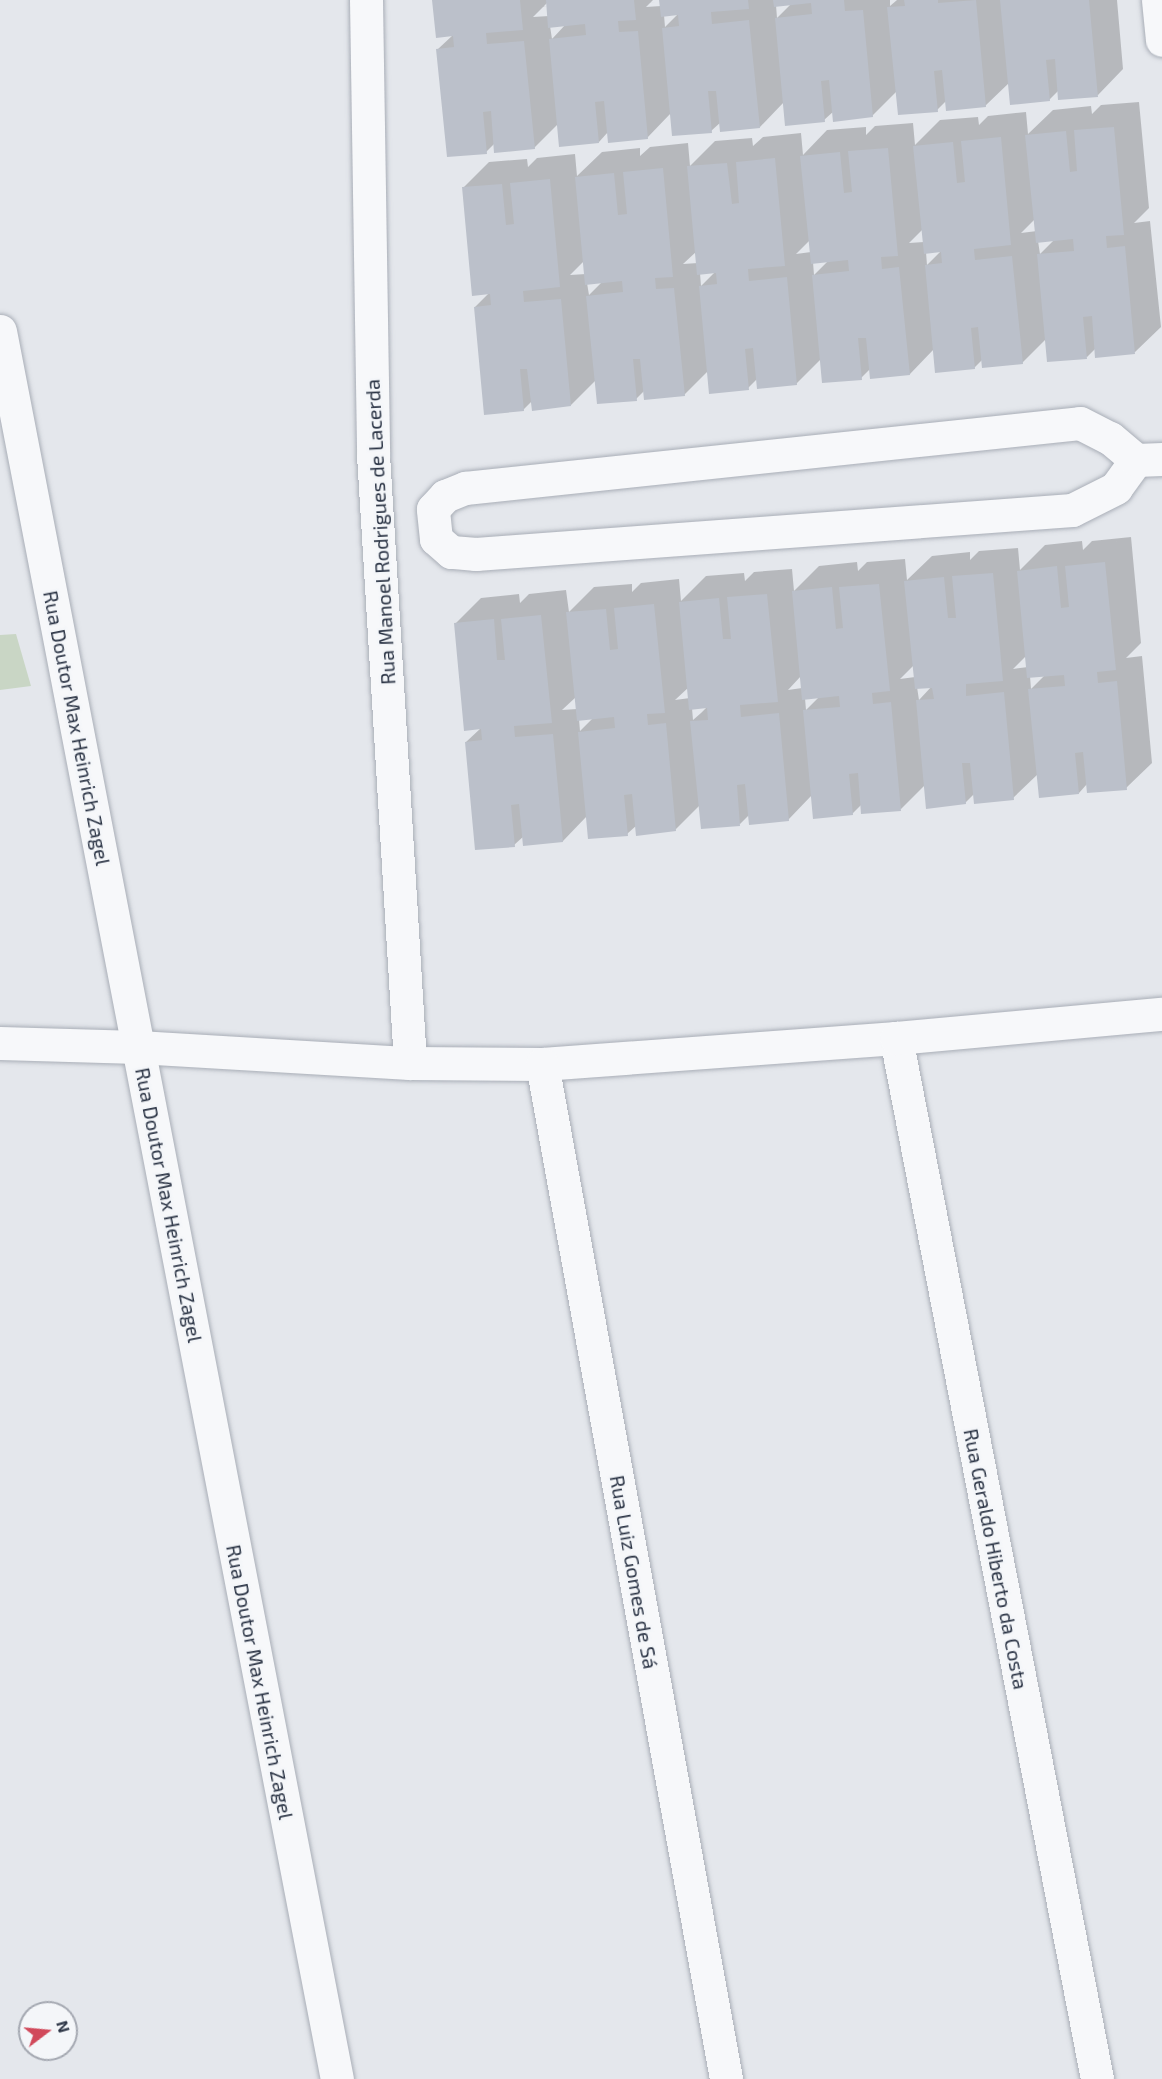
<!DOCTYPE html>
<meta charset="utf-8">
<style>
body{margin:0}
#map{position:relative;width:1162px;height:2079px;overflow:hidden;background:#e4e7ec;font-family:"Exo 2",sans-serif}
div>[style]{position:absolute}
[style*='--x']{left:calc(var(--x)*1px);top:calc(var(--y)*1px);width:calc(var(--w)*1px);rotate:calc(var(--a)*1deg)}
.green>*{inset:0;background:#c9d6c5}
.shadow>*{inset:0;background:#0003}
.building>*{inset:0;background:#bbc0ca}
.roads{filter:drop-shadow(0 0 2px #a9aeb7) drop-shadow(0 0 2px #a9aeb7)}
.minor>*{height:33px;margin:-16.5px;padding:0 16.5px;transform-origin:16.5px;border-radius:16.5px;background:#f7f8fa}
span{translate:-50% -50%;white-space:nowrap;text-align:center;line-height:1.15;-webkit-text-stroke:5px #f4f6f9;paint-order:stroke}
.street-label{font-size:20px;color:#2b3445}
.north{position:absolute;left:18px;top:2001px;width:60px;height:60px;box-sizing:border-box;background:#f4f6f9;border:2px solid #a4a8b1;border-radius:50%;rotate:74deg;font-size:16px;font-weight:700;line-height:24px;text-align:center;color:#2b3445}
.north::after{content:'';display:block;margin:auto;width:21px;height:27px;background:#d1495b;clip-path:polygon(50% 0,100% 100%,50% 72%,0 100%)}
</style>
<div id="map">
<div class="green">
<i style="clip-path:polygon(16px 634px,31px 686px,0 690px,0 635px)"></i>
</div>
<div class="shadow">
<i style="clip-path:polygon(evenodd,433px 0,653px 0,646px 7px,661px 6px,661px 0,890px 0,890px 6px,897px 0,1117px 0,1123px 69px,1098px 95px,1059px 90px,1049px 100px,1010px 82px,985px 106px,946px 101px,937px 110px,897px 91px,872px 116px,834px 111px,824px 120px,784px 102px,760px 127px,721px 122px,711px 131px,671px 113px,647px 138px,608px 132px,599px 142px,559px 123px,534px 148px,495px 143px,486px 152px,438px 49px,453px 35px,433px 0,547px 3px,549px 16px,533px 17px,547px 3px,433px 0,791px 4px,777px 18px,776px 5px,791px 4px,433px 0,678px 14px,665px 27px,664px 15px,678px 14px,433px 0,566px 24px,552px 39px,550px 26px,566px 24px)"></i>
<i style="clip-path:polygon(evenodd,1139px 102px,1149px 208px,1134px 223px,1150px 221px,1161px 327px,1135px 352px,1096px 348px,1087px 357px,1047px 338px,1022px 363px,983px 359px,974px 368px,934px 349px,910px 374px,870px 369px,861px 378px,821px 359px,796px 384px,757px 379px,748px 388px,709px 370px,684px 395px,645px 390px,636px 399px,596px 380px,571px 405px,532px 401px,523px 410px,475px 307px,490px 292px,463px 188px,489px 162px,527px 159px,528px 167px,537px 158px,575px 154px,577px 176px,602px 152px,640px 148px,640px 156px,650px 147px,688px 143px,690px 166px,715px 141px,752px 138px,753px 146px,763px 137px,801px 133px,803px 155px,827px 130px,866px 127px,866px 135px,875px 126px,913px 123px,915px 145px,940px 120px,978px 117px,979px 125px,988px 116px,1026px 112px,1028px 134px,1053px 110px,1091px 106px,1092px 114px,1101px 105px,1139px 102px,1035px 219px,1037px 231px,1021px 233px,1035px 219px,1139px 102px,923px 229px,924px 242px,909px 243px,923px 229px,1139px 102px,810px 240px,811px 252px,796px 254px,810px 240px,1139px 102px,1054px 240px,1040px 254px,1038px 241px,1054px 240px,1139px 102px,942px 250px,927px 265px,926px 252px,942px 250px,1139px 102px,697px 251px,698px 263px,683px 264px,697px 251px,1139px 102px,584px 261px,586px 274px,570px 275px,584px 261px,1139px 102px,828px 261px,814px 275px,813px 262px,828px 261px,1139px 102px,715px 272px,701px 286px,700px 273px,715px 272px,1139px 102px,602px 282px,589px 295px,587px 283px,602px 282px)"></i>
<i style="clip-path:polygon(evenodd,1131px 537px,1141px 643px,1126px 658px,1142px 656px,1152px 763px,1126px 788px,1087px 784px,1079px 793px,1038px 774px,1013px 798px,975px 793px,965px 803px,925px 785px,901px 809px,862px 804px,852px 814px,812px 795px,788px 820px,749px 815px,740px 824px,700px 805px,675px 830px,637px 825px,627px 834px,587px 816px,563px 841px,524px 836px,514px 845px,466px 742px,481px 728px,455px 624px,481px 598px,519px 594px,520px 603px,529px 594px,566px 590px,569px 612px,594px 587px,632px 584px,632px 592px,641px 583px,679px 579px,681px 601px,706px 576px,744px 573px,745px 581px,754px 572px,792px 569px,794px 591px,819px 566px,857px 562px,858px 571px,867px 562px,905px 559px,907px 580px,932px 556px,970px 552px,970px 560px,979px 551px,1018px 548px,1020px 570px,1045px 545px,1082px 541px,1083px 550px,1092px 541px,1131px 537px,1027px 655px,1028px 667px,1013px 669px,1027px 655px,1131px 537px,914px 665px,915px 677px,900px 679px,914px 665px,1131px 537px,1045px 675px,1031px 689px,1030px 676px,1045px 675px,1131px 537px,801px 676px,802px 688px,788px 690px,801px 676px,1131px 537px,932px 686px,919px 700px,917px 687px,932px 686px,1131px 537px,689px 687px,690px 698px,675px 700px,689px 687px,1131px 537px,576px 697px,577px 709px,562px 710px,576px 697px,1131px 537px,819px 697px,806px 710px,805px 698px,819px 697px,1131px 537px,707px 707px,701px 713px,693px 720px,692px 708px,707px 707px,1131px 537px,594px 717px,580px 731px,579px 719px,594px 717px)"></i>
</div>
<div class="building">
<i style="clip-path:polygon(432px 0,520px 0,523px 30px,486px 33px,487px 44px,524px 41px,535px 149px,494px 153px,491px 111px,483px 112px,487px 154px,447px 157px,436px 49px,454px 47px,453px 36px,436px 38px)"></i>
<i style="clip-path:polygon(546px 0,634px 0,636px 20px,618px 21px,619px 32px,638px 31px,648px 139px,608px 143px,604px 101px,595px 102px,599px 143px,559px 147px,549px 39px,586px 35px,585px 24px,548px 28px)"></i>
<i style="clip-path:polygon(659px 0,748px 0,749px 9px,711px 12px,712px 24px,749px 20px,760px 128px,720px 132px,716px 91px,708px 91px,712px 133px,672px 136px,662px 28px,679px 26px,678px 15px,661px 17px)"></i>
<i style="clip-path:polygon(773px 0,844px 0,845px 11px,863px 10px,873px 117px,833px 122px,829px 80px,821px 81px,825px 122px,785px 126px,775px 18px,812px 14px,811px 3px,774px 7px)"></i>
<i style="clip-path:polygon(904px 0,938px 0,938px 3px,976px 0,986px 107px,946px 111px,942px 70px,934px 71px,938px 112px,898px 115px,887px 7px,905px 6px)"></i>
<i style="clip-path:polygon(1000px 0,1089px 0,1098px 97px,1058px 100px,1055px 59px,1046px 60px,1050px 101px,1010px 105px)"></i>
<i style="clip-path:polygon(1114px 127px,1124px 235px,1106px 236px,1107px 248px,1125px 246px,1135px 354px,1095px 358px,1092px 316px,1083px 317px,1087px 359px,1047px 362px,1037px 254px,1074px 251px,1073px 239px,1036px 243px,1025px 135px,1066px 131px,1070px 172px,1077px 171px,1074px 130px)"></i>
<i style="clip-path:polygon(1001px 137px,1011px 245px,974px 249px,975px 260px,1012px 256px,1023px 364px,982px 368px,978px 327px,971px 328px,975px 369px,935px 373px,925px 265px,942px 263px,941px 252px,924px 254px,913px 146px,953px 142px,957px 183px,965px 182px,961px 141px)"></i>
<i style="clip-path:polygon(888px 148px,898px 256px,881px 257px,882px 269px,899px 267px,910px 375px,870px 379px,866px 338px,858px 338px,862px 380px,822px 383px,812px 275px,849px 271px,848px 260px,811px 264px,800px 156px,840px 152px,844px 193px,852px 192px,848px 151px)"></i>
<i style="clip-path:polygon(775px 158px,785px 266px,748px 269px,749px 281px,787px 277px,797px 385px,757px 389px,753px 348px,745px 349px,749px 390px,709px 394px,699px 286px,717px 284px,716px 273px,697px 275px,687px 166px,727px 163px,732px 204px,739px 203px,736px 162px)"></i>
<i style="clip-path:polygon(663px 168px,673px 277px,655px 278px,656px 289px,674px 288px,685px 396px,644px 400px,640px 359px,633px 359px,637px 401px,597px 404px,586px 296px,623px 292px,622px 281px,585px 285px,575px 177px,614px 173px,618px 215px,627px 214px,623px 172px)"></i>
<i style="clip-path:polygon(550px 179px,560px 287px,523px 291px,524px 302px,561px 299px,571px 406px,532px 411px,527px 369px,520px 369px,524px 411px,484px 415px,474px 307px,491px 305px,490px 294px,472px 296px,462px 187px,502px 184px,506px 225px,514px 224px,510px 183px)"></i>
<i style="clip-path:polygon(1105px 562px,1116px 670px,1097px 672px,1098px 683px,1117px 681px,1127px 790px,1087px 793px,1083px 752px,1075px 753px,1079px 794px,1039px 798px,1028px 689px,1065px 686px,1064px 675px,1027px 678px,1017px 571px,1057px 566px,1061px 608px,1069px 607px,1065px 566px)"></i>
<i style="clip-path:polygon(993px 573px,1003px 681px,966px 684px,966px 696px,1004px 692px,1014px 800px,974px 804px,970px 763px,962px 763px,966px 804px,926px 809px,916px 700px,934px 699px,932px 688px,915px 689px,904px 581px,944px 577px,948px 618px,956px 618px,952px 576px)"></i>
<i style="clip-path:polygon(879px 584px,890px 691px,872px 693px,873px 704px,891px 702px,901px 811px,861px 814px,858px 773px,849px 774px,853px 815px,813px 819px,803px 710px,840px 707px,839px 696px,802px 700px,792px 591px,832px 587px,836px 629px,843px 628px,839px 587px)"></i>
<i style="clip-path:polygon(767px 594px,778px 702px,740px 705px,741px 717px,779px 713px,789px 821px,749px 825px,745px 784px,737px 785px,740px 826px,701px 829px,690px 721px,708px 720px,707px 708px,689px 710px,679px 602px,719px 598px,723px 639px,731px 639px,727px 597px)"></i>
<i style="clip-path:polygon(654px 604px,665px 713px,647px 714px,648px 725px,666px 723px,676px 831px,636px 836px,632px 794px,624px 795px,628px 836px,588px 839px,578px 732px,615px 728px,614px 717px,577px 721px,566px 612px,606px 609px,610px 650px,618px 649px,614px 608px)"></i>
<i style="clip-path:polygon(541px 615px,552px 723px,514px 726px,515px 737px,553px 734px,563px 842px,523px 846px,519px 804px,511px 805px,515px 847px,475px 850px,465px 742px,482px 740px,481px 729px,464px 731px,454px 623px,494px 619px,497px 660px,505px 660px,501px 619px)"></i>
</div>
<div class="roads">
<div class="minor">
<i style="--x:366;--y:0;--w:454;--a:89.1"></i>
<i style="--x:373;--y:454;--w:610;--a:86.52"></i>
<i style="--x:1158;--y:0;--w:40;--a:84.3"></i>
<i style="--x:0;--y:331;--w:1780;--a:79.09"></i>
<i style="--x:1136;--y:460;--w:34;--a:126"></i>
<i style="--x:1116;--y:488;--w:49;--a:153.4"></i>
<i style="--x:1072;--y:510;--w:598;--a:175.78"></i>
<i style="--x:476;--y:554;--w:25;--a:-175"></i>
<i style="--x:451;--y:552;--w:20;--a:-139"></i>
<i style="--x:436;--y:539;--w:30;--a:-96"></i>
<i style="--x:433;--y:509;--w:18;--a:-47"></i>
<i style="--x:445;--y:496;--w:22;--a:-22"></i>
<i style="--x:465;--y:488;--w:618;--a:-6.03"></i>
<i style="--x:1080;--y:423;--w:34;--a:27"></i>
<i style="--x:1110;--y:438;--w:34;--a:40"></i>
<i style="--x:1136;--y:460;--w:26;--a:-2"></i>
<i style="--x:896;--y:1038;--w:1060;--a:79.07"></i>
<i style="--x:0;--y:1043;--w:138;--a:1.7"></i>
<i style="--x:138;--y:1047;--w:272;--a:3.4"></i>
<i style="--x:410;--y:1063;--w:132;--a:0.4"></i>
<i style="--x:542;--y:1064;--w:355;--a:-4.2"></i>
<i style="--x:896;--y:1038;--w:267;--a:-5.2"></i>
<i style="--x:542;--y:1064;--w:1032;--a:79.72"></i>
</div>
</div>
<div class="street-label">
<span style="left:380px;top:532px;rotate:-93deg">Rua Manoel Rodrigues de Lacerda</span>
<span style="left:77px;top:728px;rotate:79deg">Rua Doutor Max Heinrich Zagel</span>
<span style="left:169px;top:1205px;rotate:79deg">Rua Doutor Max Heinrich Zagel</span>
<span style="left:996px;top:1559px;rotate:79deg">Rua Geraldo Hiberto da Costa</span>
<span style="left:634px;top:1572px;rotate:80deg">Rua Luiz Gomes de Sá</span>
<span style="left:260px;top:1682px;rotate:79deg">Rua Doutor Max Heinrich Zagel</span>
</div>
<div class="north">N</div>
</div>
